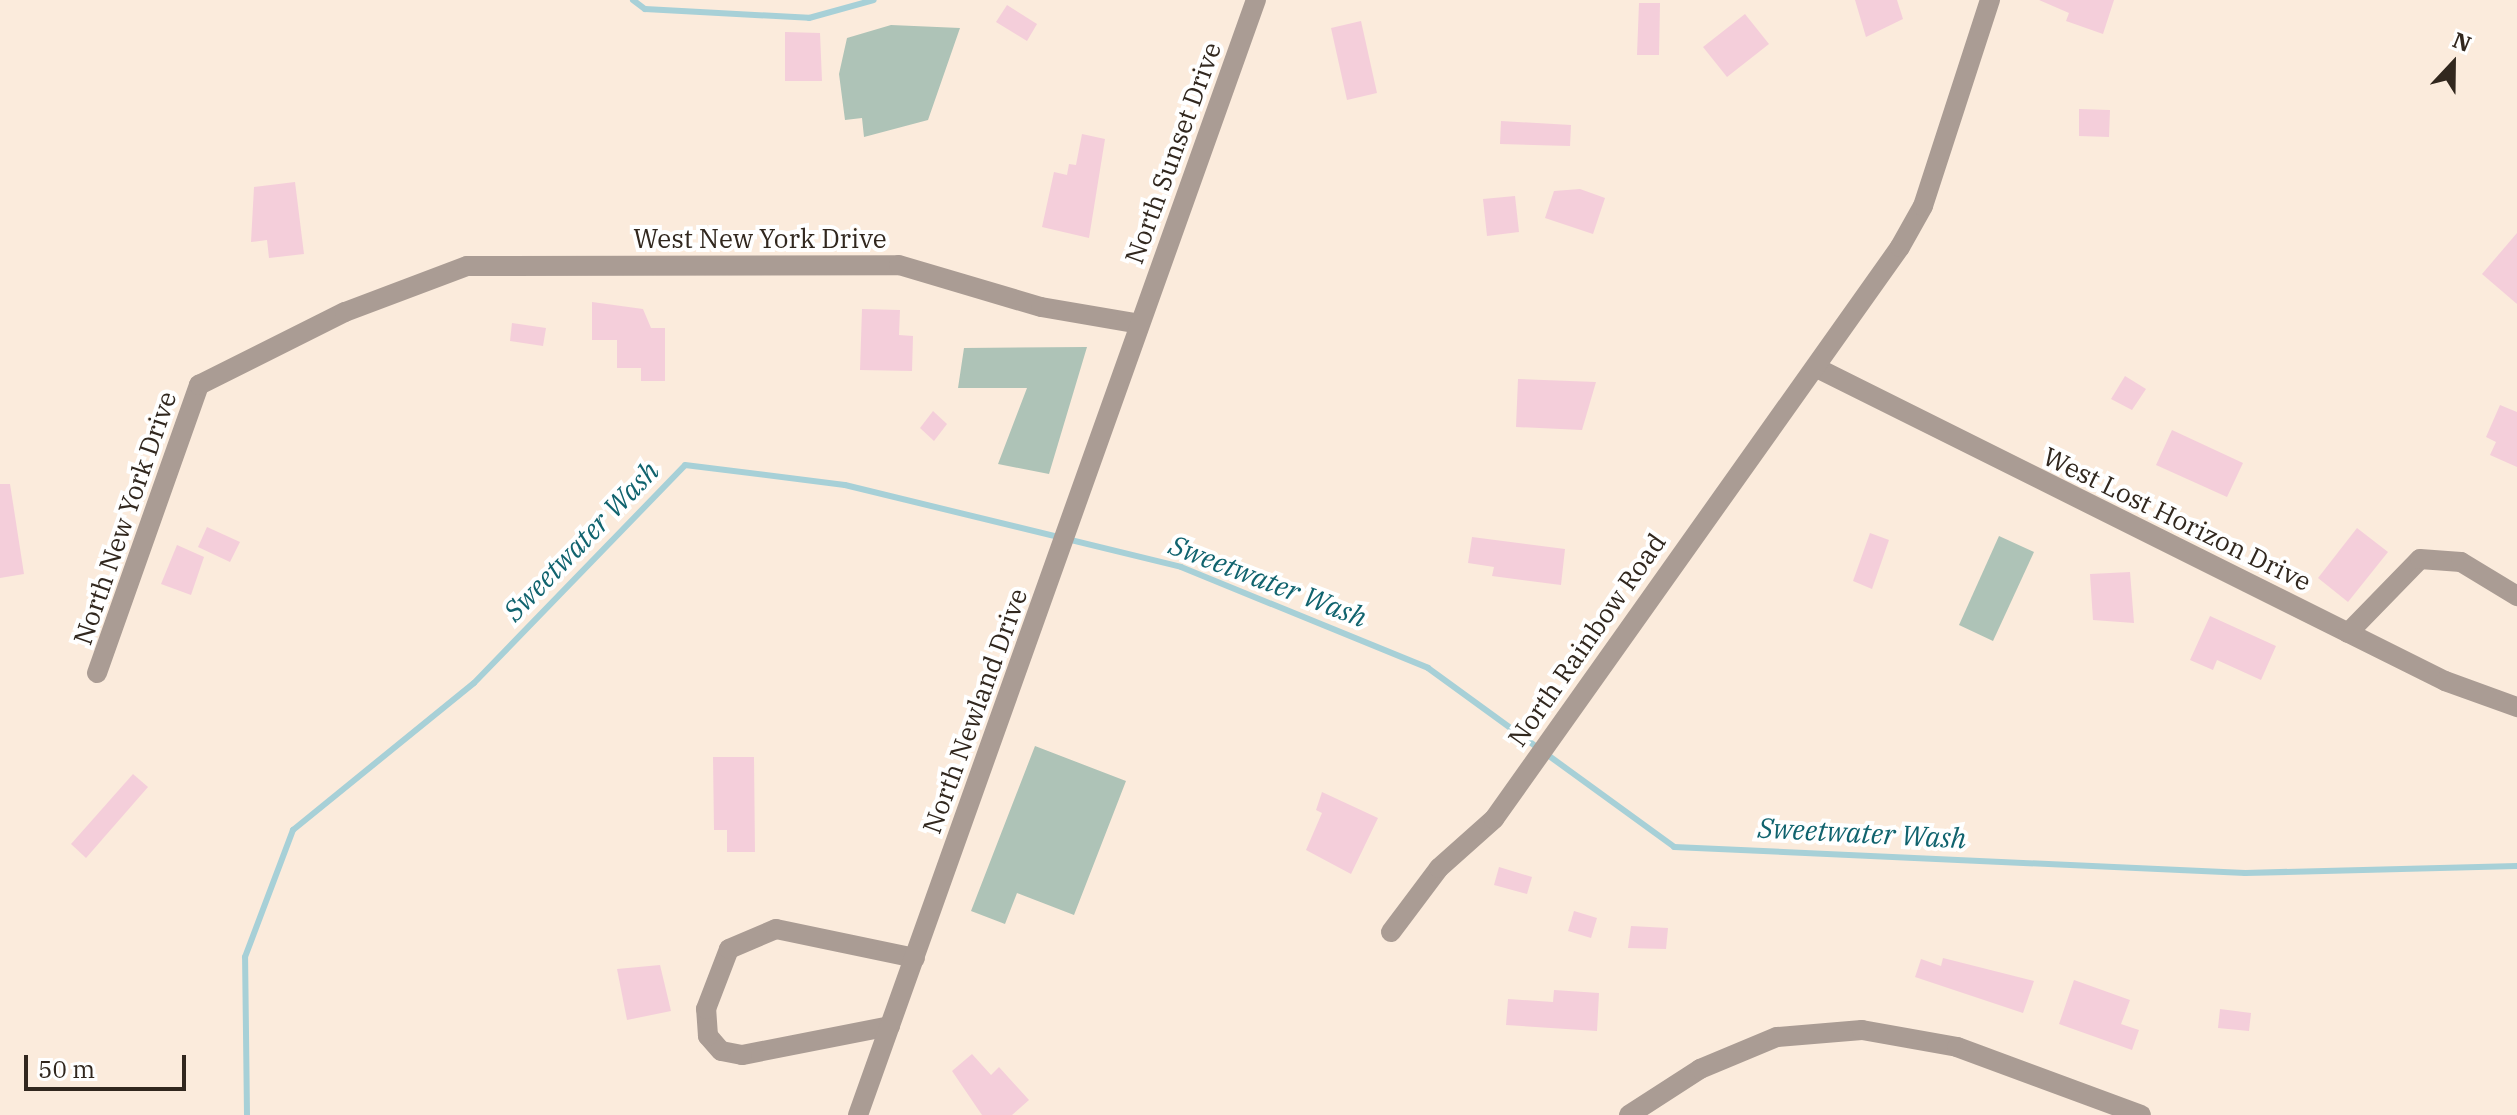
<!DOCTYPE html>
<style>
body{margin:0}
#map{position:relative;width:2517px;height:1115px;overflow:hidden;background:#fbebdc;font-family:"IBM Plex Serif",serif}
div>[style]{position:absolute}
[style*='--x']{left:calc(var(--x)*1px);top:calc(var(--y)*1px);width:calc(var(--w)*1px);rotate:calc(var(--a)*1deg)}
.green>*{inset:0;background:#aec3b7}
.stream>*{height:6px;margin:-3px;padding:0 3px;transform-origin:3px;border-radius:3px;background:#a7d0d7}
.building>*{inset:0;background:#f4ceda}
.minor>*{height:20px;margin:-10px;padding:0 10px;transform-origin:10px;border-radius:10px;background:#aa9c94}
span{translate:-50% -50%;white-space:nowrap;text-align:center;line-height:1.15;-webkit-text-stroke:8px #fff;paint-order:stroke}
.street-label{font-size:26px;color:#31271e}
.water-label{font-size:28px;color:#10636e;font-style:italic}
.north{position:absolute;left:2413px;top:24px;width:80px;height:80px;-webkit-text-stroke:6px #fff;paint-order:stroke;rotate:22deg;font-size:22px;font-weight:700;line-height:32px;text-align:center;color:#31271e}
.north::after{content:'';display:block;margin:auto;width:28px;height:36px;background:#31271e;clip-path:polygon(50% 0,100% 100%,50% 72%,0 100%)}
.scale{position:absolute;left:24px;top:1055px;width:162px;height:36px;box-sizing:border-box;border:4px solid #31271e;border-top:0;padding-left:10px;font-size:24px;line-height:28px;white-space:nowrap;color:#31271e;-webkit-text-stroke:6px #fff;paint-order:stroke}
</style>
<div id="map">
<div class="green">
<i style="clip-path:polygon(891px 25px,960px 28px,928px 120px,864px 137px,862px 118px,845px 120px,839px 74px,847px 38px)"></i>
<i style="clip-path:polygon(1087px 347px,1049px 474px,998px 464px,1027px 388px,958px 388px,964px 348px)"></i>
<i style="clip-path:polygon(1999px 536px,2034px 552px,1993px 641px,1959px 625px)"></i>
<i style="clip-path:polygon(1035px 746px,1126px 781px,1074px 915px,1017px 893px,1005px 924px,971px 911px)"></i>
</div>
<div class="stream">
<i style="--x:633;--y:0;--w:15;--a:37"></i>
<i style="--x:645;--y:9;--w:164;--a:3.1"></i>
<i style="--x:809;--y:18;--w:67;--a:-15.5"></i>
<i style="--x:247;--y:1115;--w:158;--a:-90.7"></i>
<i style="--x:245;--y:957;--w:136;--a:-69.3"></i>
<i style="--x:293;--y:830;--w:233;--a:-39.1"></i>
<i style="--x:474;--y:683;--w:303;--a:-45.9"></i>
<i style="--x:685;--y:465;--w:161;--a:7.1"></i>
<i style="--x:845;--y:485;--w:346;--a:13.7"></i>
<i style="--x:1181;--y:567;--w:267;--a:22.2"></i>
<i style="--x:1428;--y:668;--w:304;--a:36"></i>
<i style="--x:1674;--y:847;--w:572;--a:2.61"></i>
<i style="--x:2245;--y:873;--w:272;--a:-1.5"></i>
</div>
<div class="building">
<i style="clip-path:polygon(1855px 0,1897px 0,1903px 19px,1866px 37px)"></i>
<i style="clip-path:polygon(2039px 0,2114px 0,2103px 34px,2066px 21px,2069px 13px)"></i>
<i style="clip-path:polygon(1639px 3px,1660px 3px,1659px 55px,1637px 55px)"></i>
<i style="clip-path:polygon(1007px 5px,1037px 24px,1027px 41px,996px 22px)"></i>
<i style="clip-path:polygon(1745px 14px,1769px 44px,1727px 77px,1703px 47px)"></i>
<i style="clip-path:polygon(1361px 21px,1377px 93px,1347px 100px,1331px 28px)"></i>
<i style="clip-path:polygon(785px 32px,820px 33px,822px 81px,785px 81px)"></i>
<i style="clip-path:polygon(2079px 109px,2110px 110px,2109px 137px,2079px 136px)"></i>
<i style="clip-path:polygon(1501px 121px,1571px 125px,1570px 146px,1500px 144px)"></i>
<i style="clip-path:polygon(1082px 134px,1105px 139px,1089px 238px,1042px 227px,1054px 172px,1067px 175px,1069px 164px,1076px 165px)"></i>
<i style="clip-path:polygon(295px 182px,304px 254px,269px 258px,267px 240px,251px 242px,254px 187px)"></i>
<i style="clip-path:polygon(1580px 189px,1605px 198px,1593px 234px,1545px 218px,1554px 191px)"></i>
<i style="clip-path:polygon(1515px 196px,1519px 232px,1487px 236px,1483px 199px)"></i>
<i style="clip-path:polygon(2517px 233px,2517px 304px,2482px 274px)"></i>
<i style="clip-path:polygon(592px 302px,643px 309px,651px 328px,665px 328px,665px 381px,641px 381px,641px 368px,617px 368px,617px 340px,592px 340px)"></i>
<i style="clip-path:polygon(862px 309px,900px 310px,899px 335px,913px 336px,912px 371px,860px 370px)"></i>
<i style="clip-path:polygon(512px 323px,546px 328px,543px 346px,510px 341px)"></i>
<i style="clip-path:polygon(2125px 376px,2146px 389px,2132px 410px,2111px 399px)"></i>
<i style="clip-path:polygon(1518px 379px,1596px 382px,1582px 430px,1516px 427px)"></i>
<i style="clip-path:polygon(2500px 405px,2517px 412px,2517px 467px,2490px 455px,2496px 442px,2486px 437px)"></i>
<i style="clip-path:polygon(933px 411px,947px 424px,934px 441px,920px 428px)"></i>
<i style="clip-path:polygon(2172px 430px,2243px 463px,2227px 497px,2156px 465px)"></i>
<i style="clip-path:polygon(0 484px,10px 484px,24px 574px,0 578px)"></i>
<i style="clip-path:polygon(207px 527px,240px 542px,230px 562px,198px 547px)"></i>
<i style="clip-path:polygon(2357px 528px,2388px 552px,2348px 602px,2318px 578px)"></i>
<i style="clip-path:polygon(1870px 533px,1889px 540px,1872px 589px,1853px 581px)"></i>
<i style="clip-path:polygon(1472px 537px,1565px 549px,1561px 585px,1492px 576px,1494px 567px,1468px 563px)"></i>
<i style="clip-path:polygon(177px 545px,204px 557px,191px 595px,161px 584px)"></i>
<i style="clip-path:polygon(2130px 572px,2134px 623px,2093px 620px,2090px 574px)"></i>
<i style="clip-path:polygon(2210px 616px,2276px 646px,2261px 680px,2217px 660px,2213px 670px,2190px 660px)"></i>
<i style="clip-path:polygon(713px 757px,754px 757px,755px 852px,727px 852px,727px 830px,714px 830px)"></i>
<i style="clip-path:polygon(133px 774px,148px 787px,86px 858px,71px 844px)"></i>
<i style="clip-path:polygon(1322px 792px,1378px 818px,1351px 874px,1306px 850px,1322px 813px,1316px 810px)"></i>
<i style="clip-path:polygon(1499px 867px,1532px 877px,1527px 894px,1494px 885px)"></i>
<i style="clip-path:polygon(1574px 911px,1597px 918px,1591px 938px,1568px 931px)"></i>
<i style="clip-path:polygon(1631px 926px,1668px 928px,1666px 949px,1628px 948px)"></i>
<i style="clip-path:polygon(1943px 958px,2034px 981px,2023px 1013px,1915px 977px,1921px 959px,1941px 966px)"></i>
<i style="clip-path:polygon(660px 965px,671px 1011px,627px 1020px,617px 969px)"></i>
<i style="clip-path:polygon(2074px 980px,2130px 1000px,2121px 1024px,2139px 1030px,2132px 1050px,2059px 1024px)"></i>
<i style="clip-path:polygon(1554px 990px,1599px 993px,1597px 1031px,1506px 1025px,1508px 999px,1553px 1002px)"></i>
<i style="clip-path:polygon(2220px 1009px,2251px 1013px,2249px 1031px,2218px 1028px)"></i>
<i style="clip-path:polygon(972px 1054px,991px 1075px,999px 1067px,1029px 1100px,1012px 1115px,982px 1115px,952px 1071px)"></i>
</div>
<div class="minor">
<i style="--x:1817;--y:368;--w:702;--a:26.49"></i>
<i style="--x:2445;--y:681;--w:77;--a:19.9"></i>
<i style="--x:2348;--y:633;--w:103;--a:-45.8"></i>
<i style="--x:2420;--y:559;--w:41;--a:4.2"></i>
<i style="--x:2461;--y:562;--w:66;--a:31.3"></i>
<i style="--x:97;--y:673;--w:306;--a:-70.5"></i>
<i style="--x:199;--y:385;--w:163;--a:-26.6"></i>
<i style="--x:345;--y:312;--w:130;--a:-20.7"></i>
<i style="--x:467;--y:266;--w:432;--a:-0.1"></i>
<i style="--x:899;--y:265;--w:148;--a:16.5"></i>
<i style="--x:1041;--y:307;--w:100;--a:9.7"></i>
<i style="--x:1391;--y:932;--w:80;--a:-53.1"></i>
<i style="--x:1439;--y:868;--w:74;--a:-41.7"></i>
<i style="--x:1494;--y:819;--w:701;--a:-54.63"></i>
<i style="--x:1900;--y:247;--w:47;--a:-60.7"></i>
<i style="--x:1923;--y:206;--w:217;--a:-72"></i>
<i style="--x:890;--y:1026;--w:151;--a:168.9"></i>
<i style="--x:742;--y:1055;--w:21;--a:-169"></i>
<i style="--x:721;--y:1051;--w:20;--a:-131"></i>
<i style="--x:708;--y:1036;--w:27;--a:-94"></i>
<i style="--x:706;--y:1009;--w:64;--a:-69"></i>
<i style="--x:729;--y:949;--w:51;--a:-23.1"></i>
<i style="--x:776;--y:929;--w:142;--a:11.8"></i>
<i style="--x:858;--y:1115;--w:1184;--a:-70.36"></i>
<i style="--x:1629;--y:1115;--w:85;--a:-32.9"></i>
<i style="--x:1700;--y:1069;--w:83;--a:-22.6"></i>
<i style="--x:1777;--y:1037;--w:85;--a:-4.7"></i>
<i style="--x:1862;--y:1030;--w:97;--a:10.1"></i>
<i style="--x:1957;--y:1047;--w:196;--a:20.3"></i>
</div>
<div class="street-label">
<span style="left:1173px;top:153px;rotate:-70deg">North Sunset Drive</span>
<span style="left:760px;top:239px">West New York Drive</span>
<span style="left:125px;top:518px;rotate:-71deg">North New York Drive</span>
<span style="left:2177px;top:519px;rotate:26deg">West Lost Horizon Drive</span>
<span style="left:1587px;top:640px;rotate:-55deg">North Rainbow Road</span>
<span style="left:975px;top:711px;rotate:-70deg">North Newland Drive</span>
</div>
<div class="water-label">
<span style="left:581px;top:541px;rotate:-46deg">Sweetwater Wash</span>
<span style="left:1268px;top:581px;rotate:21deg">Sweetwater Wash</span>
<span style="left:1862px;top:833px;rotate:3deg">Sweetwater Wash</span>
</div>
<div class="north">N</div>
<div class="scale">50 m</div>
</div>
